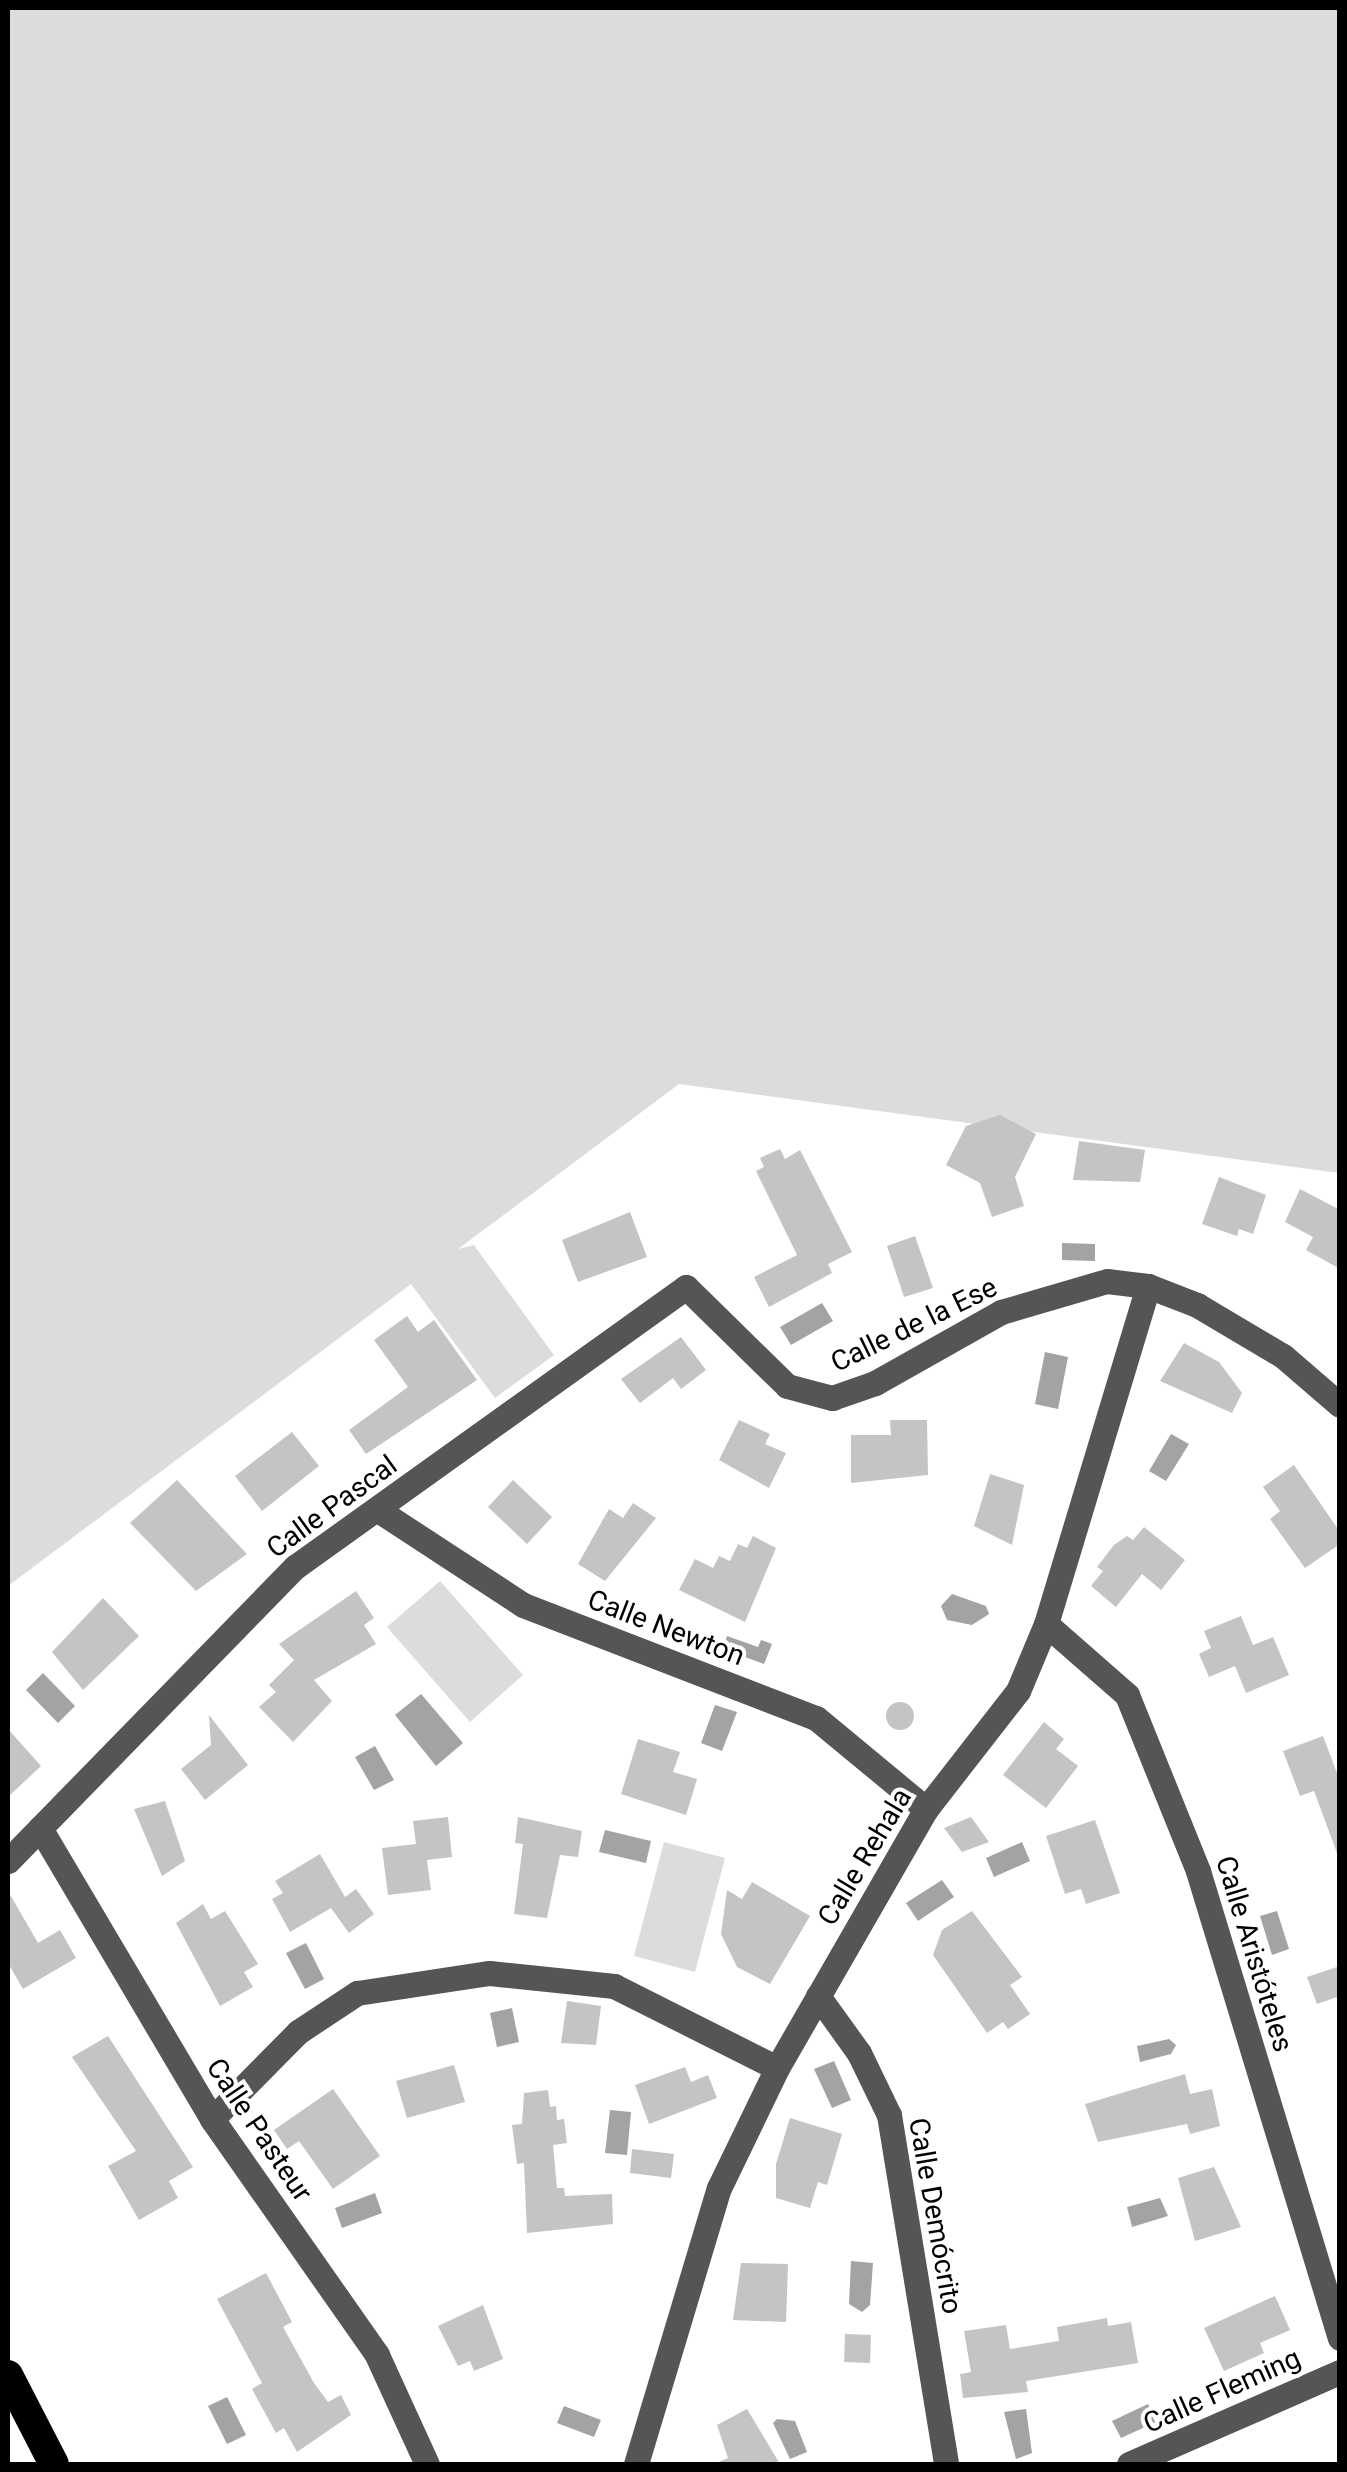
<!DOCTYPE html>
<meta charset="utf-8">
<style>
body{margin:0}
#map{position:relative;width:1347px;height:2472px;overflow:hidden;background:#fff;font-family:Roboto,sans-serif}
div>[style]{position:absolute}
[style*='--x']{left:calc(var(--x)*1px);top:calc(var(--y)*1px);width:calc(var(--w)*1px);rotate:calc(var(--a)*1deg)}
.green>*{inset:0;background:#dcdcdc}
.water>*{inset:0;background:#a3a3a3}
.building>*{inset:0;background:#c4c4c4}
.round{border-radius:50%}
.minor>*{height:25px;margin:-12.5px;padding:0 12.5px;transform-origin:12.5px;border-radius:12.5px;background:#555}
.highway>*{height:30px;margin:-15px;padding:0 15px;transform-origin:15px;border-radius:15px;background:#000}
span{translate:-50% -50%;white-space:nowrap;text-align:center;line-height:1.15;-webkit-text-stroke:8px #fff;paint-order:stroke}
.street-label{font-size:28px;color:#000}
.frame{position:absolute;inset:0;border:10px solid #000;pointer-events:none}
</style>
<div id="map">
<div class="green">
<i style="clip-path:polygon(8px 8px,1339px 8px,1339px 1173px,679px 1084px,458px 1249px,474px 1245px,554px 1355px,495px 1398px,411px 1284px,8px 1586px)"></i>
<i style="clip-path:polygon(440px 1581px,523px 1675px,470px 1722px,387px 1627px)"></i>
<i style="clip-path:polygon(664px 1842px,725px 1858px,695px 1972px,634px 1956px)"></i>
</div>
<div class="water">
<i style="clip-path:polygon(1062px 1243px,1095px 1244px,1095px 1261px,1062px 1260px)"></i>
<i style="clip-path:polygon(822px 1303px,833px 1321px,791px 1345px,780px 1327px)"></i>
<i style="clip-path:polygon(1045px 1352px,1068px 1357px,1058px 1409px,1035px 1404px)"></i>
<i style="clip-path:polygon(1171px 1434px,1189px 1444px,1166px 1481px,1149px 1471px)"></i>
<i style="clip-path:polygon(952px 1594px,986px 1606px,989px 1614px,972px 1625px,947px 1620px,941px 1606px)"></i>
<i style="clip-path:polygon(727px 1636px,758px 1647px,761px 1640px,772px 1644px,764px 1664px,723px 1649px)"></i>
<i style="clip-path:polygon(43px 1673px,75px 1706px,58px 1723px,26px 1690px)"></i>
<i style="clip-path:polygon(421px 1694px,463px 1743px,436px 1766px,395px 1715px)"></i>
<i style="clip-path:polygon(715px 1705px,737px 1712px,722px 1751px,701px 1743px)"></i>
<i style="clip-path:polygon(375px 1746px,394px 1780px,374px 1790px,355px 1757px)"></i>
<i style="clip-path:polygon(605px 1830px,651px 1841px,646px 1863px,599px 1852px)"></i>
<i style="clip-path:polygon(1022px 1842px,1030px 1861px,994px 1877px,986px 1858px)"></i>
<i style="clip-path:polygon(942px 1880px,954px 1897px,918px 1921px,906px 1903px)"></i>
<i style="clip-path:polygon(1277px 1911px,1289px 1949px,1272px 1955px,1260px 1916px)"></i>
<i style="clip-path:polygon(306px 1943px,324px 1979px,305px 1989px,286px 1953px)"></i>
<i style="clip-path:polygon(512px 2008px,519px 2042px,497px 2047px,490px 2013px)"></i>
<i style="clip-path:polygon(1169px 2039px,1176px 2045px,1171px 2054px,1140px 2062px,1137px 2046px)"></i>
<i style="clip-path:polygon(834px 2061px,851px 2100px,832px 2108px,814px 2069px)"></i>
<i style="clip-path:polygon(610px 2110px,631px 2112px,627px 2155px,605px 2153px)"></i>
<i style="clip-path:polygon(375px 2193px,382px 2213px,342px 2228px,335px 2208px)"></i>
<i style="clip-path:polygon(1160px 2198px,1168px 2216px,1132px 2227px,1127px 2207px)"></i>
<i style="clip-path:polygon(851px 2261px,873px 2263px,870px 2305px,862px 2312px,849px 2304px)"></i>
<i style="clip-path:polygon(227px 2397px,246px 2435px,227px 2444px,208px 2406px)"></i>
<i style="clip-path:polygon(1148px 2404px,1156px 2422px,1121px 2438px,1112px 2421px)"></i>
<i style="clip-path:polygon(564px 2406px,601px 2420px,594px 2437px,557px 2423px)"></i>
<i style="clip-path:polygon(1026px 2409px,1032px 2453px,1016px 2459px,1004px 2412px)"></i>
<i style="clip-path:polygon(777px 2419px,795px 2421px,807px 2452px,790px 2459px,773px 2423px)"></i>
</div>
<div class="building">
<i style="clip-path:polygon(1000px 1115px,1036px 1134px,1015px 1177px,1024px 1206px,992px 1217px,980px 1183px,946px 1165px,966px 1126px)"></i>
<i style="clip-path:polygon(1079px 1141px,1145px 1150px,1140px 1182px,1073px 1180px)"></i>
<i style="clip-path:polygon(780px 1149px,785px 1159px,800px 1150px,852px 1252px,828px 1264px,832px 1273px,769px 1307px,754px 1277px,797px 1255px,756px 1171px,764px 1167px,760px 1158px)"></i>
<i style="clip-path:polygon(1219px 1177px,1266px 1195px,1253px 1234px,1239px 1229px,1237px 1236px,1202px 1224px)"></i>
<i style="clip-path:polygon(1300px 1189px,1340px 1210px,1340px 1269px,1306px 1250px,1313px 1237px,1285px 1222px)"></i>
<i style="clip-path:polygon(630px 1212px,647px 1257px,578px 1282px,562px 1240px)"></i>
<i style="clip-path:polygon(915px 1236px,933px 1288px,904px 1297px,887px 1246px)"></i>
<i style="clip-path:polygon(407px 1316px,418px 1332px,434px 1320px,477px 1380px,366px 1454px,349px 1430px,408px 1387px,374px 1340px)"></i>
<i style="clip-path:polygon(681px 1337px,706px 1370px,681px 1389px,673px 1378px,640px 1403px,621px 1379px)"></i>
<i style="clip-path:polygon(1184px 1343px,1219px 1362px,1242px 1393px,1232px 1413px,1160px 1381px)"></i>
<i style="clip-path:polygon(739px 1420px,770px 1434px,765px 1444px,786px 1453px,769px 1488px,719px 1460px)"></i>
<i style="clip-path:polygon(890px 1420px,927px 1420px,928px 1475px,851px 1483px,851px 1435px,891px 1435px)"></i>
<i style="clip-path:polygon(292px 1432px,319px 1466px,262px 1511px,235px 1476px)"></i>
<i style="clip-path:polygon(1294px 1465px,1340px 1532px,1340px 1544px,1305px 1568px,1270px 1519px,1280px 1511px,1263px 1487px)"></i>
<i style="clip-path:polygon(990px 1474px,1024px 1485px,1012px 1545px,974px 1526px)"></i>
<i style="clip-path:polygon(177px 1480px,247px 1554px,196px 1591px,130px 1523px)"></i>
<i style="clip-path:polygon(513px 1480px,552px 1517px,527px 1544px,488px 1507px)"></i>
<i style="clip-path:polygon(633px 1503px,656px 1518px,605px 1581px,578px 1564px,609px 1509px,623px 1518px)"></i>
<i style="clip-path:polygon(1144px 1527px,1185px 1560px,1161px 1590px,1142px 1574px,1116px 1607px,1091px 1586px,1103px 1571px,1097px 1567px,1114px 1545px,1127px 1536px,1133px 1540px)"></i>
<i style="clip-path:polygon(753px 1536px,776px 1548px,745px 1622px,679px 1590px,695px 1559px,713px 1568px,719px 1556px,730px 1561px,738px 1544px,747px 1548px)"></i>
<i style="clip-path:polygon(356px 1591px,374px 1618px,364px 1625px,376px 1644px,314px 1680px,332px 1701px,293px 1742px,259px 1707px,276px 1692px,269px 1685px,294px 1660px,279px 1644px)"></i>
<i style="clip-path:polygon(103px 1598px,139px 1636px,83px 1690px,52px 1652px)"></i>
<i style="clip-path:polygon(1241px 1616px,1253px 1645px,1273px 1637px,1289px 1675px,1246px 1693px,1235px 1666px,1209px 1677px,1199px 1654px,1211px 1648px,1204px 1631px)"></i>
<i class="round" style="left:886px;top:1702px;width:28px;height:28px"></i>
<i style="clip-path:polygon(209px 1715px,248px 1765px,205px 1800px,181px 1769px,211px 1745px)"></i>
<i style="clip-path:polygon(1044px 1722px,1064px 1739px,1056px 1749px,1078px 1766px,1046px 1808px,1003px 1775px)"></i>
<i style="clip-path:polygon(8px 1729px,41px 1766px,8px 1797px)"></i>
<i style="clip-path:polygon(1323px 1736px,1340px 1781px,1337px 1853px,1314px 1791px,1300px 1796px,1283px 1751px)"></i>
<i style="clip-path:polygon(638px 1739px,680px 1752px,673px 1772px,697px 1779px,686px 1815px,621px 1794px)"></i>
<i style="clip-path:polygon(165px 1801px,185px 1861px,162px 1876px,134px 1809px)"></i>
<i style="clip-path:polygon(448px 1817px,452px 1857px,427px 1860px,431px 1890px,388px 1895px,382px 1848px,416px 1844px,413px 1821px)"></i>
<i style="clip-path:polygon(518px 1817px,582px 1831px,578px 1857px,560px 1855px,547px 1918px,514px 1914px,523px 1844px,515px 1843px)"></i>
<i style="clip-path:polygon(971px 1817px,989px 1842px,962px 1852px,944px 1828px)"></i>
<i style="clip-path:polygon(1095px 1820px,1120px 1893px,1086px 1904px,1081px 1889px,1065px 1894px,1046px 1836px)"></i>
<i style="clip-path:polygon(320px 1854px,345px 1897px,356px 1889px,374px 1914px,349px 1933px,331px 1908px,290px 1932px,272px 1899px,283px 1893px,275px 1881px)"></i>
<i style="clip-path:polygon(752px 1882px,810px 1916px,770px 1984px,737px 1967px,721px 1934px,727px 1890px,742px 1899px)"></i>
<i style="clip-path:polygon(8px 1891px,38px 1943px,60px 1930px,76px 1958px,23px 1989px,8px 1963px)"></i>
<i style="clip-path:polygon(203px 1904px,211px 1919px,225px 1911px,258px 1964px,244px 1972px,253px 1987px,220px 2006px,176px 1923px)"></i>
<i style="clip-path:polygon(972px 1911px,1022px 1977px,1010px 1985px,1030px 2014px,1008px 2029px,1003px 2022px,987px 2033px,933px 1955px,942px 1930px)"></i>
<i style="clip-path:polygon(1340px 1966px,1340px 1996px,1317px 2004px,1307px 1977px)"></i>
<i style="clip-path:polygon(567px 2001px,601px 2006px,596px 2045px,561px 2043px)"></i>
<i style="clip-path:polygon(108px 2036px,193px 2167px,169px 2181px,178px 2198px,139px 2220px,108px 2166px,136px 2151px,72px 2057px)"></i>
<i style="clip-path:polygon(454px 2065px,465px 2102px,407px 2118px,396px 2081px)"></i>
<i style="clip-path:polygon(685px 2067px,691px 2082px,708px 2075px,717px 2098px,649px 2124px,635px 2085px)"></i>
<i style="clip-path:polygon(1185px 2074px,1190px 2094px,1212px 2089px,1220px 2126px,1190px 2134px,1187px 2124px,1098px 2142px,1085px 2104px)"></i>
<i style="clip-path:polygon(333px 2089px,380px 2156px,333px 2189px,299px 2141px,287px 2149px,274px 2130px)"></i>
<i style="clip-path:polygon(548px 2090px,550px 2107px,556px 2106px,557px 2120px,564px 2119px,567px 2143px,553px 2145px,557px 2188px,564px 2188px,565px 2196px,612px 2194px,613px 2224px,527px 2233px,524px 2163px,517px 2164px,512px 2125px,522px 2124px,524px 2093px)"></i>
<i style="clip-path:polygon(790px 2118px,842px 2134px,827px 2185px,818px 2182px,810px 2208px,776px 2198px,776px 2164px)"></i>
<i style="clip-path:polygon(632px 2149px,674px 2154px,671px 2178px,630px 2173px)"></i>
<i style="clip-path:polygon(1214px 2167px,1241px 2227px,1195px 2241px,1178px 2178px)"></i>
<i style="clip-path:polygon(741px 2263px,788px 2264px,786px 2322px,733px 2320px)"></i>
<i style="clip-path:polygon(266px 2273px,292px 2322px,283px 2327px,314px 2383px,328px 2402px,341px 2395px,351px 2415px,297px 2452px,284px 2428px,276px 2433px,252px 2389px,262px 2383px,217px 2299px)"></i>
<i style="clip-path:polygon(1275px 2296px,1290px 2330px,1260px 2343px,1264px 2353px,1224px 2371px,1204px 2328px)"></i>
<i style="clip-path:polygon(483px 2305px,503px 2359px,474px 2371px,470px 2361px,458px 2366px,438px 2326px)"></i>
<i style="clip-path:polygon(1107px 2318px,1108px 2326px,1131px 2322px,1138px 2363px,1026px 2381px,1028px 2392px,963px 2398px,960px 2374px,971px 2372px,964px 2331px,1006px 2325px,1010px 2349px,1059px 2341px,1057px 2327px)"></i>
<i style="clip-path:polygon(845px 2334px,871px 2335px,870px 2363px,844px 2362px)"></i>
<i style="clip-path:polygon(747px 2409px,780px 2464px,714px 2464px,728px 2458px,717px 2425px)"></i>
</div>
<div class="minor">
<i style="--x:378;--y:1510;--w:173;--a:33.2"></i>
<i style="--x:523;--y:1605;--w:314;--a:21.1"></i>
<i style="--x:816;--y:1718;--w:143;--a:39.6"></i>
<i style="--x:1046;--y:1624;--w:108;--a:41.2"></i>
<i style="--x:1127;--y:1695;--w:190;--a:68"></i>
<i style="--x:1198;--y:1871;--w:488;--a:73.1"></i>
<i style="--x:40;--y:1828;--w:338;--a:59.4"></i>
<i style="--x:212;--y:2119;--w:288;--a:55"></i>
<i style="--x:377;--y:2355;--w:120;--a:65.4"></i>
<i style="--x:8;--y:1861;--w:411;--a:-45.7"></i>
<i style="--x:295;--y:1567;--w:481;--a:-35.6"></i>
<i style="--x:686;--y:1287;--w:141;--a:44.4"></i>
<i style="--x:787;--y:1386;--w:47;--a:14.9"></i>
<i style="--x:832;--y:1398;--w:46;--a:-19.2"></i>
<i style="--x:875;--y:1383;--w:145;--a:-29.4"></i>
<i style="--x:1001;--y:1312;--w:110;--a:-16.3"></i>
<i style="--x:1107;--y:1281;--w:41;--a:7"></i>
<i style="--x:1148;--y:1286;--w:53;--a:21.2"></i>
<i style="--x:1197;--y:1305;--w:100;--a:30.7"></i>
<i style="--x:1283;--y:1356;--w:75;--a:40.7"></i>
<i style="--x:818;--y:1996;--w:70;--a:54.3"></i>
<i style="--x:859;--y:2053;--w:69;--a:64.2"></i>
<i style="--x:889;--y:2115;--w:354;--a:80.7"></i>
<i style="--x:212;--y:2119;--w:122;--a:-45.3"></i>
<i style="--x:298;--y:2032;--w:71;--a:-33.5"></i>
<i style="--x:357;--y:1993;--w:134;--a:-8.6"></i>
<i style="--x:489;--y:1973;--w:126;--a:5.9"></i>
<i style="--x:614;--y:1986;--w:182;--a:26.7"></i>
<i style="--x:636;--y:2464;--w:288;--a:-73.3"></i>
<i style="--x:719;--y:2188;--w:133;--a:-64.2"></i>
<i style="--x:777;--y:2068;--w:299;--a:-60.1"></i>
<i style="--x:926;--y:1809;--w:150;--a:-52.1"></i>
<i style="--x:1018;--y:1691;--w:73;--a:-67.3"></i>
<i style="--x:1046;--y:1624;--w:353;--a:-73.2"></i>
<i style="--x:1129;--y:2464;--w:230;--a:-23.6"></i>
</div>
<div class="highway">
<i style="--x:8;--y:2375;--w:100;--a:62.7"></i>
</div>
<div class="street-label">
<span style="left:914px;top:1325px;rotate:-26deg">Calle de la Ese</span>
<span style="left:332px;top:1507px;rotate:-36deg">Calle Pascal</span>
<span style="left:666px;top:1628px;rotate:21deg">Calle Newton</span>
<span style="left:865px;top:1857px;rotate:-59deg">Calle Rehala</span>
<span style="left:1254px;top:1954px;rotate:73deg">Calle Aristóteles</span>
<span style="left:259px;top:2130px;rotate:56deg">Calle Pasteur</span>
<span style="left:935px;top:2216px;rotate:80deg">Calle Demócrito</span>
<span style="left:1222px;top:2391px;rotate:-24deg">Calle Fleming</span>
</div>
<div class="frame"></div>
</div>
